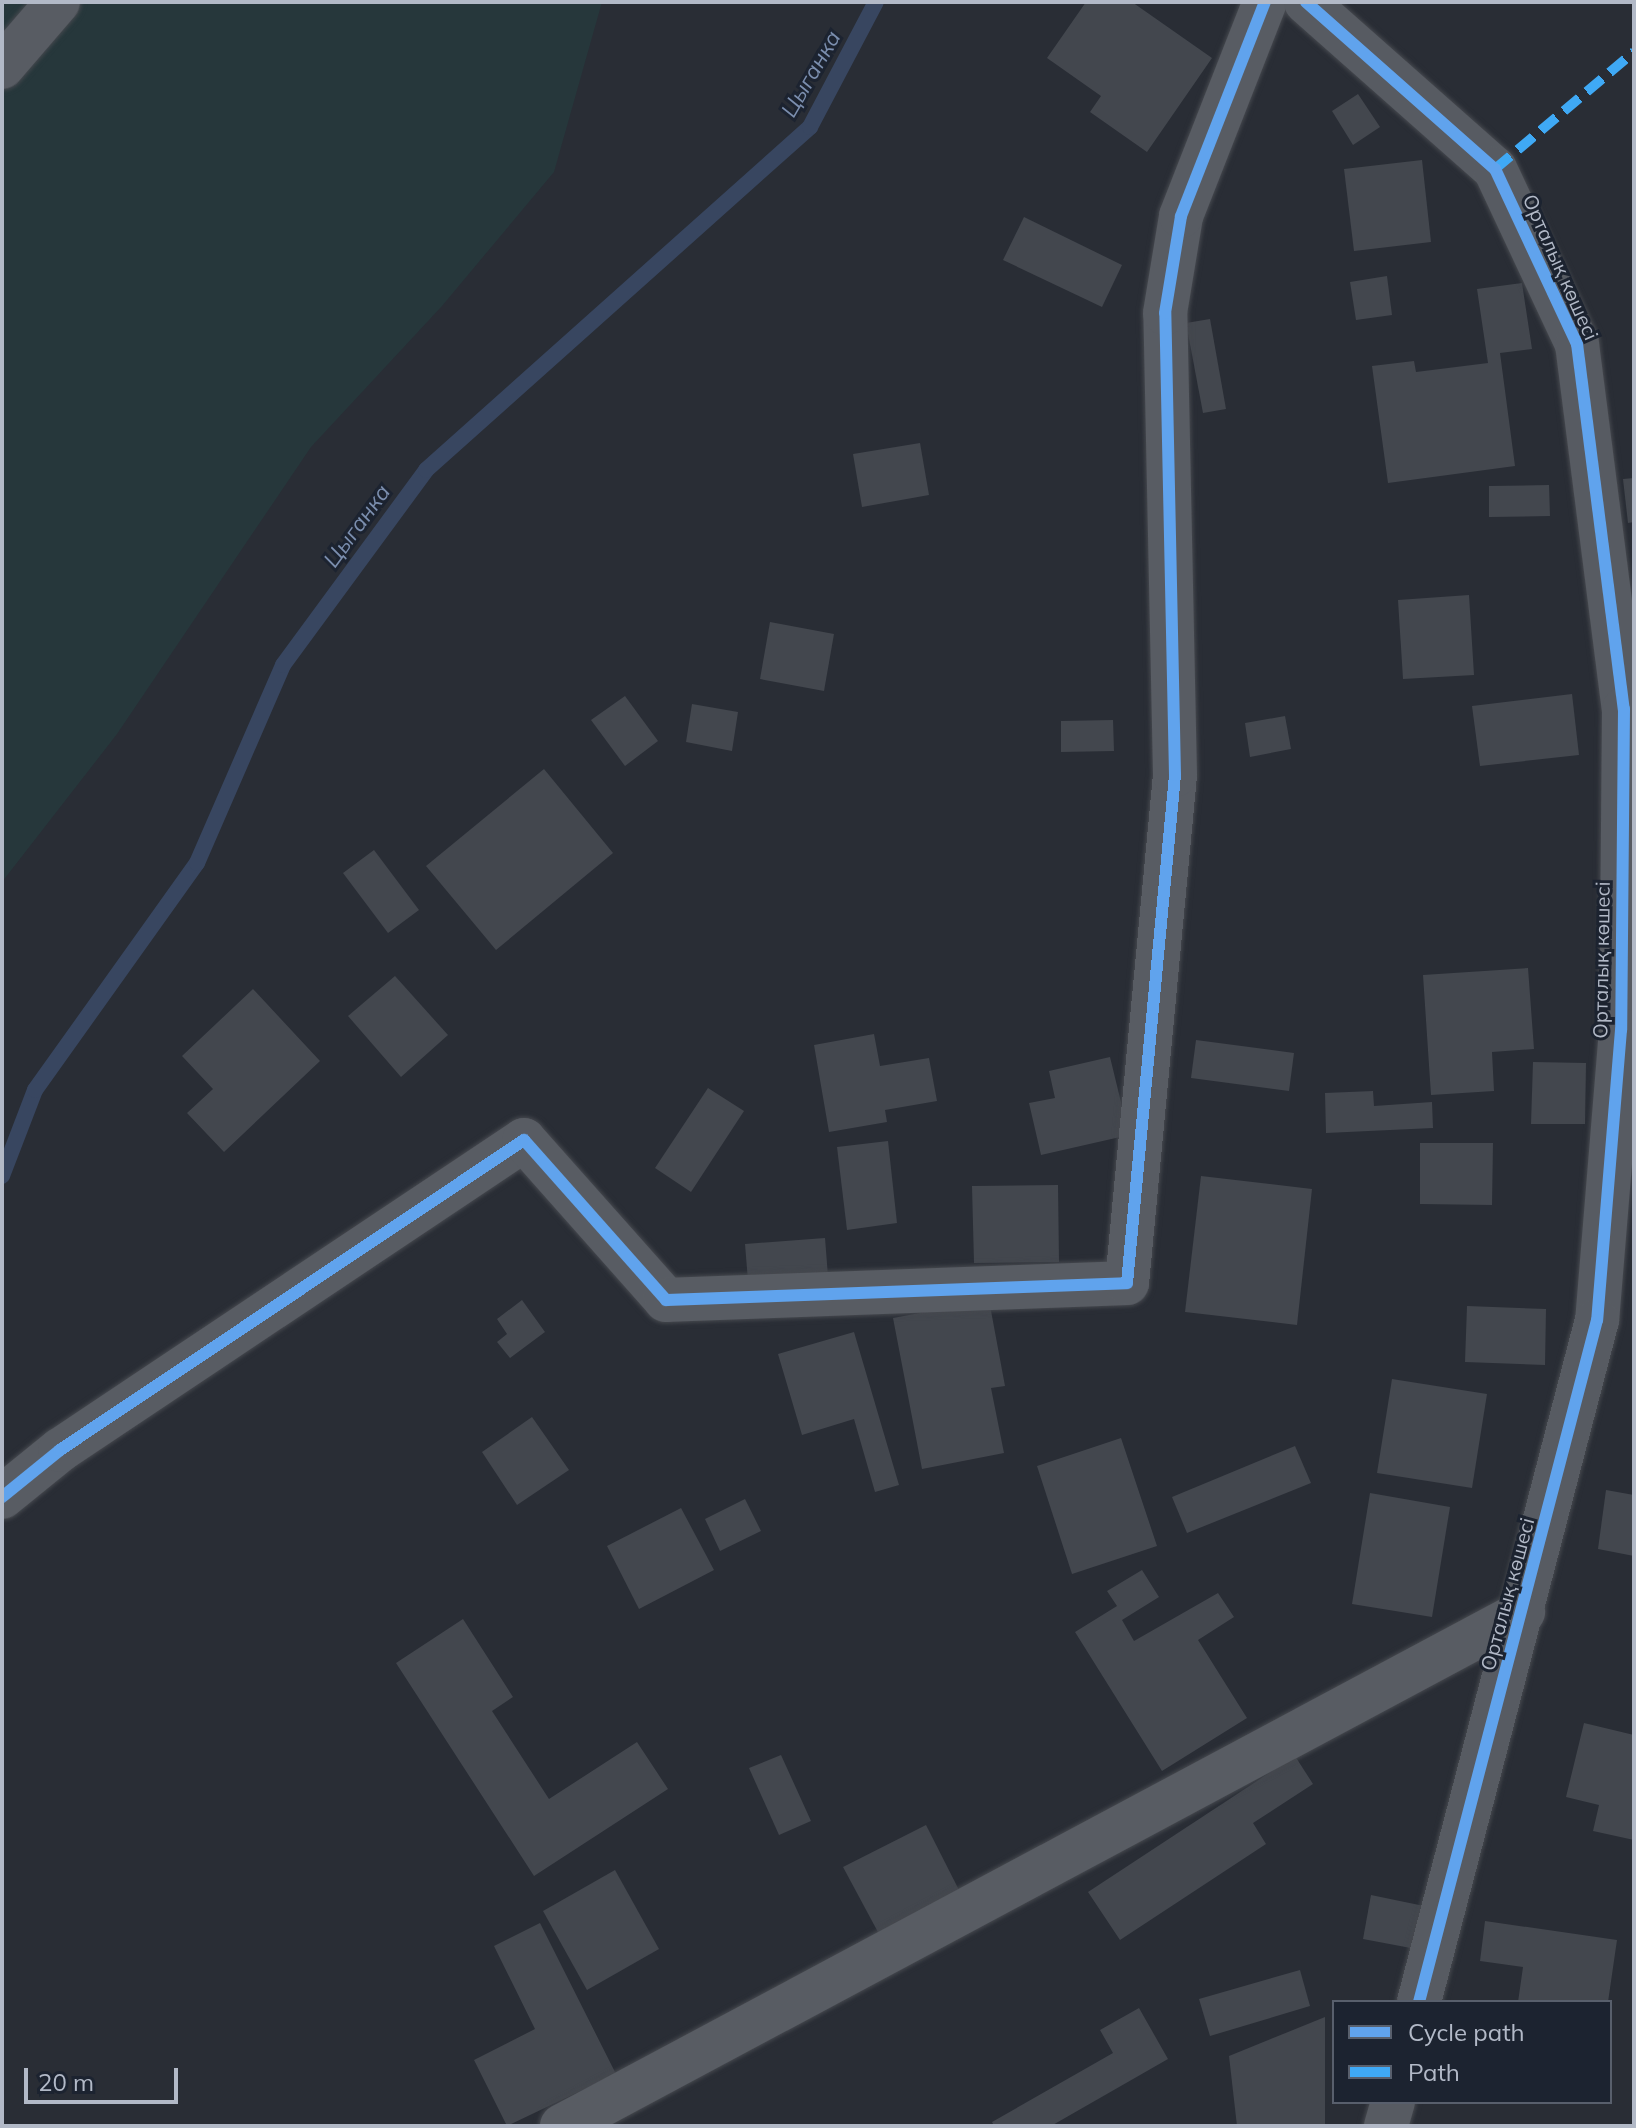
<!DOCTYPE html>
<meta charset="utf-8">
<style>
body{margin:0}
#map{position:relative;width:1636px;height:2128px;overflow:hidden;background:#292d35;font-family:Mulish,sans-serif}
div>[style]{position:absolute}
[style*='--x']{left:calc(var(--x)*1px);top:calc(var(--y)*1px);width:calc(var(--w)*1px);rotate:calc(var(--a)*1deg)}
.green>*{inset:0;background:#26373b}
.stream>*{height:16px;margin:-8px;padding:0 8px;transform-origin:8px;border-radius:8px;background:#384660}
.building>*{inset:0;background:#43474e}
.roads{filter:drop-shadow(0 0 2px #45484e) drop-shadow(0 0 2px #45484e)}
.street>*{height:44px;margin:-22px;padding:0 22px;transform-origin:22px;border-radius:22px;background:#585c63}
.secondary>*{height:44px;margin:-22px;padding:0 22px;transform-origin:22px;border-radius:22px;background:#575b62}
.quiet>*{height:10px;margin-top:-5px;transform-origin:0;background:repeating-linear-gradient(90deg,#3fa9f5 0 20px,transparent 0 30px)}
.cycleway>*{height:12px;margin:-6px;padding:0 6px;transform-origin:6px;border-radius:6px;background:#60a3ed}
span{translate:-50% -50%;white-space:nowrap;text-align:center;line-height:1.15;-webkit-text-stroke:6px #1c2330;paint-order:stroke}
.street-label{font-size:20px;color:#b2b9c7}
.water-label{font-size:22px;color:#7b8eae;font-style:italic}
.frame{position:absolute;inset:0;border:4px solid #b2b9c7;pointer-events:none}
.legend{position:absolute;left:1332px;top:2000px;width:280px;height:104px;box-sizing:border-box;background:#1c2330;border:2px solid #585f6c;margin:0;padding:10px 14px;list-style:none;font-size:24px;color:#b2b9c7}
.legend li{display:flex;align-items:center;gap:16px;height:40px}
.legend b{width:40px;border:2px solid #585f6c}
.scale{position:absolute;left:24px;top:2068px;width:154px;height:36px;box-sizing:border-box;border:4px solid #b2b9c7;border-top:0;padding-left:10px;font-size:24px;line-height:28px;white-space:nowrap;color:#b2b9c7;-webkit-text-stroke:6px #1c2330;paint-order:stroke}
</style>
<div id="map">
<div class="green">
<i style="clip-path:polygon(2px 2px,602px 2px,554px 172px,442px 306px,311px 447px,117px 734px,2px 882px)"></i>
</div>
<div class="stream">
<i style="--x:2;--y:1176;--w:92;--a:-69"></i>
<i style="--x:35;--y:1090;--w:279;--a:-54.5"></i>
<i style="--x:197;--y:863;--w:216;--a:-66.5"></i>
<i style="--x:283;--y:665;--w:242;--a:-53.7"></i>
<i style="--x:426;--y:470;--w:515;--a:-41.77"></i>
<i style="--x:810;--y:127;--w:141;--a:-62.2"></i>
</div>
<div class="building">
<i style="clip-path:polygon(1086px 2px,1132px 2px,1212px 58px,1147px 152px,1090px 112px,1101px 96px,1047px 58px)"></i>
<i style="clip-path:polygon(1358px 94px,1380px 127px,1353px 145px,1332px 111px)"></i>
<i style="clip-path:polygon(1422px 160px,1431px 242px,1354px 251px,1344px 169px)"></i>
<i style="clip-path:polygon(1024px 217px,1122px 265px,1102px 307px,1003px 260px)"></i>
<i style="clip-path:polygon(1387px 276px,1392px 315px,1356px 320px,1350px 282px)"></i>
<i style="clip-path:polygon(1522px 283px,1532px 349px,1500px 353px,1515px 466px,1388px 483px,1372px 366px,1414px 361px,1416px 372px,1488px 363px,1477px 289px)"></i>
<i style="clip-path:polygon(1210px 319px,1226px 409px,1203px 413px,1186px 323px)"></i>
<i style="clip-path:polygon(920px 443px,929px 495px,862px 507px,853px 454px)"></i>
<i style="clip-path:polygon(1634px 478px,1634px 522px,1628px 523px,1623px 479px)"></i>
<i style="clip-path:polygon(1549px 485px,1550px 516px,1489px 517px,1489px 486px)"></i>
<i style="clip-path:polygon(1469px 595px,1474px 675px,1403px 679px,1398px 600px)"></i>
<i style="clip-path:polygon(770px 622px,834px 634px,824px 691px,760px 679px)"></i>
<i style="clip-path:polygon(1572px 694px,1579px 755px,1480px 766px,1472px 706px)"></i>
<i style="clip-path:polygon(625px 696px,658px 741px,625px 766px,591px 720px)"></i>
<i style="clip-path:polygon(692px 704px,738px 712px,732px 751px,686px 742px)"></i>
<i style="clip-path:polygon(1285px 716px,1291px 749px,1250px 757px,1245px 723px)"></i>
<i style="clip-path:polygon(1113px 720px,1114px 751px,1061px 752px,1061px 721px)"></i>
<i style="clip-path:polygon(544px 769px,613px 853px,496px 950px,426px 866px)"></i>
<i style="clip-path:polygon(374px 850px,419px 910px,388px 933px,343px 873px)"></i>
<i style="clip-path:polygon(1528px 968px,1534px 1049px,1492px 1052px,1494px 1091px,1431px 1095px,1423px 975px)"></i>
<i style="clip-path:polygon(395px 976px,448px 1035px,401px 1077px,348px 1016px)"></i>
<i style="clip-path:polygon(253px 989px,320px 1061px,224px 1152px,187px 1113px,213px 1089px,182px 1056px)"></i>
<i style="clip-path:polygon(874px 1034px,880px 1066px,929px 1058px,937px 1101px,885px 1110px,887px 1122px,829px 1132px,814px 1045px)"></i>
<i style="clip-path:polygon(1196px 1040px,1294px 1053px,1289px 1091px,1191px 1078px)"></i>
<i style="clip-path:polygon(1110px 1057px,1129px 1135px,1041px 1155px,1029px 1103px,1055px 1098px,1049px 1071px)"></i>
<i style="clip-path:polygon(1533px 1062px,1586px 1063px,1585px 1124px,1531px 1124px)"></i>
<i style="clip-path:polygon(708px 1088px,744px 1111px,691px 1192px,655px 1168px)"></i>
<i style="clip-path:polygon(1373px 1091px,1374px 1106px,1432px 1102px,1433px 1128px,1326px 1133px,1325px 1093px)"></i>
<i style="clip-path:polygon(888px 1141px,897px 1223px,847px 1230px,837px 1147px)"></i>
<i style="clip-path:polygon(1420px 1143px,1493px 1143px,1492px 1205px,1420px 1204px)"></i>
<i style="clip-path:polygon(1201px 1176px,1312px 1189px,1297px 1325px,1185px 1312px)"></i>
<i style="clip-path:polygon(1058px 1185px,1059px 1262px,974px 1263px,972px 1186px)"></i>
<i style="clip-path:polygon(825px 1238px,828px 1276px,748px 1281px,745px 1244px)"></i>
<i style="clip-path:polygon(522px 1300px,545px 1332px,510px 1358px,497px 1342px,507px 1334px,497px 1319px)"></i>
<i style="clip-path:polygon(989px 1300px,1005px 1386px,991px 1388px,1004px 1453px,922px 1469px,893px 1318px)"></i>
<i style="clip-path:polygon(1467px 1306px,1546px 1309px,1545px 1365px,1465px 1362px)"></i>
<i style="clip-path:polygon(854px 1332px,899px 1485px,875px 1492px,854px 1419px,802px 1435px,778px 1354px)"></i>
<i style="clip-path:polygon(1392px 1379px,1487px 1394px,1472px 1488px,1377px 1473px)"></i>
<i style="clip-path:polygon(532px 1417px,569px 1470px,517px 1505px,482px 1452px)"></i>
<i style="clip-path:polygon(1121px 1438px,1157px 1546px,1072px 1574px,1037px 1466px)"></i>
<i style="clip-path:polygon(1295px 1446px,1311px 1483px,1187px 1533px,1172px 1497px)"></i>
<i style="clip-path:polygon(1606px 1490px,1634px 1495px,1634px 1556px,1598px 1549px)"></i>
<i style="clip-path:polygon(1370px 1493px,1450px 1507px,1432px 1617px,1352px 1604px)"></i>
<i style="clip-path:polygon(745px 1499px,761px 1531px,720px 1551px,705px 1519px)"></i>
<i style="clip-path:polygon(681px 1508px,714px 1570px,639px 1609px,607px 1546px)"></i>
<i style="clip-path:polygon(1142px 1570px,1159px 1597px,1122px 1620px,1134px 1641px,1218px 1593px,1234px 1617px,1198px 1640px,1247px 1718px,1162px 1771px,1075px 1632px,1117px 1606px,1107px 1591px)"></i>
<i style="clip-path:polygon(463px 1619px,513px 1697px,492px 1711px,549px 1799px,637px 1742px,668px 1789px,534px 1876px,396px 1663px)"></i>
<i style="clip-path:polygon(1584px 1723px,1634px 1735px,1634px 1840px,1593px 1831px,1599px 1805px,1566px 1797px)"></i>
<i style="clip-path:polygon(781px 1755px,811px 1821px,779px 1835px,749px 1768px)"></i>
<i style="clip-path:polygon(1295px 1756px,1313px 1784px,1253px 1823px,1266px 1844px,1120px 1940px,1088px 1892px)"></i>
<i style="clip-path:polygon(926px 1825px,960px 1892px,879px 1934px,843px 1867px)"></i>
<i style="clip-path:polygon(615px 1870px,659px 1949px,587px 1990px,543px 1911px)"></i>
<i style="clip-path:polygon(1371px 1895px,1424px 1906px,1416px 1949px,1363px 1939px)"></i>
<i style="clip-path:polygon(1485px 1921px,1617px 1940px,1608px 2002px,1518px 2002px,1523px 1967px,1480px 1961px)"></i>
<i style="clip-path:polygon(540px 1923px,616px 2074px,507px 2126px,474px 2060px,535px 2029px,494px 1946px)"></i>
<i style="clip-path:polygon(1300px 1970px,1310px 2006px,1210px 2036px,1199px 1999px)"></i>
<i style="clip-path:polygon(1139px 2008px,1168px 2059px,1051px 2126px,994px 2126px,992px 2122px,1113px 2053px,1100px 2030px)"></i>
<i style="clip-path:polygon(1325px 2017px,1325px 2126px,1237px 2126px,1229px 2056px)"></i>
</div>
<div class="roads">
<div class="street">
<i style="--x:2;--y:67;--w:86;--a:-49.3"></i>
<i style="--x:2;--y:1497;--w:75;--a:-39"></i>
<i style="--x:60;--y:1450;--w:558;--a:-33.75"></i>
<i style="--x:524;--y:1140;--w:214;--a:48.4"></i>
<i style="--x:666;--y:1300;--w:461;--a:-2.1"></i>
<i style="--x:1127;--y:1283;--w:510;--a:-84.6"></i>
<i style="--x:1175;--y:775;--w:462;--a:-91.2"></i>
<i style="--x:1165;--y:313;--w:98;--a:-80.6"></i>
<i style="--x:1181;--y:216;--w:230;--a:-68.6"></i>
<i style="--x:562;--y:2126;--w:1090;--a:-28.14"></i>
</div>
<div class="secondary">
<i style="--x:1306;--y:2;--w:252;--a:41.5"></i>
<i style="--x:1495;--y:169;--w:193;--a:64.9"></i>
<i style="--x:1577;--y:344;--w:368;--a:82.7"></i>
<i style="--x:1624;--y:709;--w:321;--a:90.5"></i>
<i style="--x:1621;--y:1030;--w:291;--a:94.7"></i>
<i style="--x:1597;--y:1320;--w:705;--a:104.63"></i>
<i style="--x:1386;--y:2126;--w:25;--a:-74"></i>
</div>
</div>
<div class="quiet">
<i style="--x:1495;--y:169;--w:182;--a:-40.1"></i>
</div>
<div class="cycleway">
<i style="--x:1306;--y:2;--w:252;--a:41.5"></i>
<i style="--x:1495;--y:169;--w:193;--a:64.9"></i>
<i style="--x:1577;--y:344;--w:368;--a:82.7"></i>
<i style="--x:1624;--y:709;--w:321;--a:90.5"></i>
<i style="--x:1621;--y:1030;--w:291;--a:94.7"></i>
<i style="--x:1597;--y:1320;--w:705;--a:104.63"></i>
<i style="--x:2;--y:1497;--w:75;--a:-39"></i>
<i style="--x:60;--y:1450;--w:558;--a:-33.75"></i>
<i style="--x:524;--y:1140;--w:214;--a:48.4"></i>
<i style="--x:666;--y:1300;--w:461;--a:-2.1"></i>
<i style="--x:1127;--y:1283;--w:510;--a:-84.6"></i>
<i style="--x:1175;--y:775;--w:462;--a:-91.2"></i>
<i style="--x:1165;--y:313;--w:98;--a:-80.6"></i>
<i style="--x:1181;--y:216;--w:230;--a:-68.6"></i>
</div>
<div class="street-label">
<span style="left:1561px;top:267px;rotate:66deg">Орталық көшесі</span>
<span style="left:1601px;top:960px;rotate:-89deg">Орталық көшесі</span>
<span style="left:1507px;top:1594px;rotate:-75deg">Орталық көшесі</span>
</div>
<div class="water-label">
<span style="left:811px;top:74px;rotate:-60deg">Цыганка</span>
<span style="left:357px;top:526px;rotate:-54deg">Цыганка</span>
</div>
<div class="frame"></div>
<ul class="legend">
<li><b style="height:10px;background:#60a3ed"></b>Cycle path</li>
<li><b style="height:10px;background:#3fa9f5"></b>Path</li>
</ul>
<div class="scale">20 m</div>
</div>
